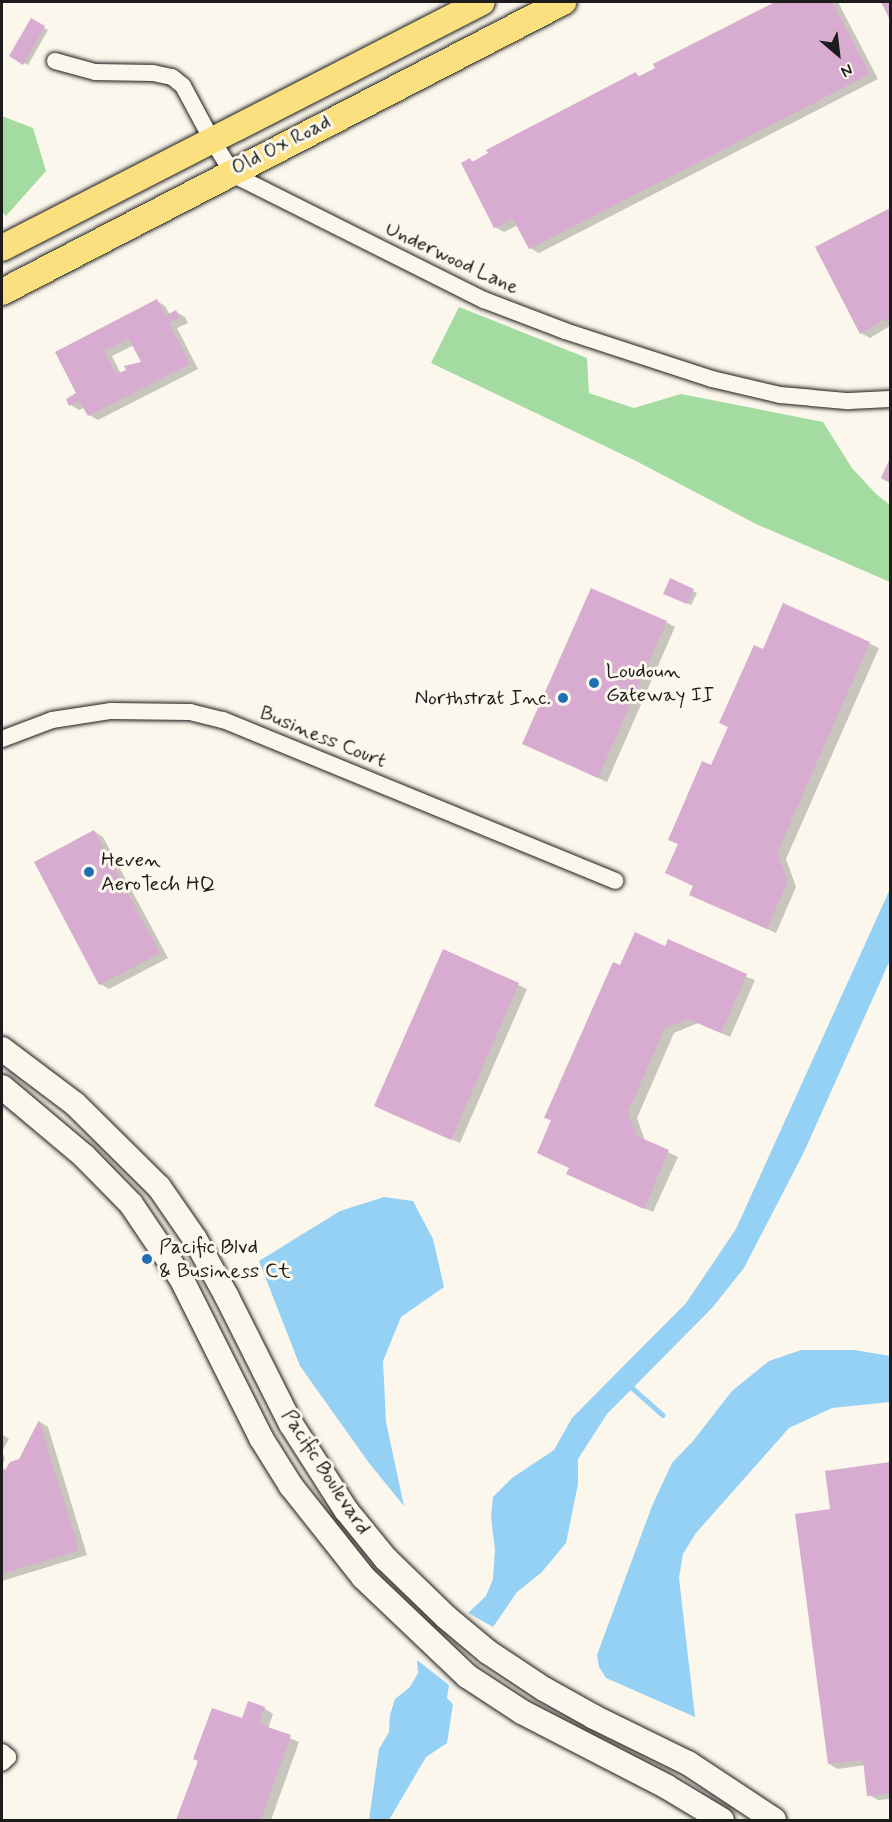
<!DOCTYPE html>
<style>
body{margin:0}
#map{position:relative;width:892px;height:1822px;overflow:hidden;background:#fbf7ec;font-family:Mynerve,sans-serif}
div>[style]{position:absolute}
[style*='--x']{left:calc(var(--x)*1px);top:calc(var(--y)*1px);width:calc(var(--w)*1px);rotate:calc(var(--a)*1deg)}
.green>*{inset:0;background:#a4dba0}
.water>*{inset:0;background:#94d1f5}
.shadow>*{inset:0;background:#0003}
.stream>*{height:4.5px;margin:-2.25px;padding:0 2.25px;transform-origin:2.25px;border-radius:2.25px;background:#94d1f5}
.building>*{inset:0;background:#d8acd0}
.roads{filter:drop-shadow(0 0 2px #1c1c1c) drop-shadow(0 0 2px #1c1c1c)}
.street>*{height:16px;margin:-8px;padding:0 8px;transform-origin:8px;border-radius:8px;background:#fbf7ec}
.secondary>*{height:24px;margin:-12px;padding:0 12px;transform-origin:12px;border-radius:12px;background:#fbf7ec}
.primary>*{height:26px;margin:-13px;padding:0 13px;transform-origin:13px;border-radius:13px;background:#fbe080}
.dots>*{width:16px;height:16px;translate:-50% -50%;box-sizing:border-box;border:3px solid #fbf7ec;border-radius:50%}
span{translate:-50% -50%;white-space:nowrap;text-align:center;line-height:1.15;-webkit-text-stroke:6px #fbf7ec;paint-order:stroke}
.street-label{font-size:21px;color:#1c1c1c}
.poi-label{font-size:21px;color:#1c1c1c}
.left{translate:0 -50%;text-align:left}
.right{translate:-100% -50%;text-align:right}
.frame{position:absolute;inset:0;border:3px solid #1c1c1c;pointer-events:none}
.north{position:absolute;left:808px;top:24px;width:60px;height:60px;-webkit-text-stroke:4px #fbf7ec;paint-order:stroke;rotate:152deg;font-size:16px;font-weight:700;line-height:24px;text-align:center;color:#1c1c1c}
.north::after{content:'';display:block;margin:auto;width:21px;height:27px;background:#1c1c1c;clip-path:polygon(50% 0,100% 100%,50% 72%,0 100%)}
</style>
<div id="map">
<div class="green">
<i style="clip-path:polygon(2px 116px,33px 128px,46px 171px,6px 216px,2px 212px)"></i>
<i style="clip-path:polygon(459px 307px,587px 358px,589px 393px,634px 408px,681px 394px,823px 422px,852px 468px,876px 494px,890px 505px,890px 582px,756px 524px,636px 461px,431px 363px)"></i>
</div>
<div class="water">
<i style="clip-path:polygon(890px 889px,890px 960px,804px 1152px,744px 1268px,712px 1308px,607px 1414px,578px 1459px,578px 1484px,566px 1543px,541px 1573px,517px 1592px,493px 1627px,468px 1613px,486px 1596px,493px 1579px,495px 1550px,491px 1517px,493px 1497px,512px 1478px,554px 1450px,572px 1418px,686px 1303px,736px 1229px)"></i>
<i style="clip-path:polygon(384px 1197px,413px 1201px,433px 1239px,444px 1287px,401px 1317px,383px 1361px,386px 1422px,404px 1506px,369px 1463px,300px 1366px,259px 1261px,340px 1211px)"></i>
<i style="clip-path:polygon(801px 1350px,854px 1350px,890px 1356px,890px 1402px,832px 1408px,789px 1428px,696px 1533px,683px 1554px,679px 1578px,695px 1717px,606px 1678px,599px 1667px,597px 1655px,652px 1506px,672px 1463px,693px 1441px,732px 1391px,769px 1361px)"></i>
<i style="clip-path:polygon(417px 1660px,449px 1685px,447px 1698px,453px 1704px,447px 1743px,426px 1757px,389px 1820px,369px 1820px,379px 1749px,389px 1732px,390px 1715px,395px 1699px,410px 1687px,418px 1673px)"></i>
</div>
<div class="shadow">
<i style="clip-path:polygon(778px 2px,838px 2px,878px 79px,539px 253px,530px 248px,518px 225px,504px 232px,495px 227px,470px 160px,474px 162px,636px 74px,641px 77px,657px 69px,655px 65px)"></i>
<i style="clip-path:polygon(31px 20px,48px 30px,28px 65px,11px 56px)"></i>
<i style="clip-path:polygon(890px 210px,890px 326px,870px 338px,861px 333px,817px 248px)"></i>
<i style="clip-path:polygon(evenodd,157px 301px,165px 306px,170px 315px,176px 312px,185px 317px,188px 323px,177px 328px,198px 369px,98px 420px,89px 415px,85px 407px,79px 410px,71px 405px,78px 394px,57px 352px,157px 301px,134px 345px,143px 363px,121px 374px,112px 356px,134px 345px)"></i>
<i style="clip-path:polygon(693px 591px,697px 593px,691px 605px,669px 595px)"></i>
<i style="clip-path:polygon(784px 605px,879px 648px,786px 859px,796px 887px,776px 933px,700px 899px,695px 886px,712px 767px)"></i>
<i style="clip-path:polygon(666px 622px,675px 627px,607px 782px,524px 744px)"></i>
<i style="clip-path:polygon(94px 831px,103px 837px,168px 958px,109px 989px,100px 984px)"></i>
<i style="clip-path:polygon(666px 948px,755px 980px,730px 1037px,698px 1023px,674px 1033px,637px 1118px,645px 1141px,678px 1157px,653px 1212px,577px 1179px,621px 967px)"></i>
<i style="clip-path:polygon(444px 951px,527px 989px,460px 1143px,385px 1111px)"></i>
<i style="clip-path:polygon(40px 1422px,48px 1427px,87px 1555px,2px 1581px,2px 1469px,6px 1472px,20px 1460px)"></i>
<i style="clip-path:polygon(2px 1434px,9px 1439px,2px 1451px,5px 1459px,2px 1466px)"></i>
<i style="clip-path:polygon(890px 1464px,890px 1799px,878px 1800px,869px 1795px,865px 1765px,838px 1769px,829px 1764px,832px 1510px,827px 1472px)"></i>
<i style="clip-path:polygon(264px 1708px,273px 1714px,268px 1729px,299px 1742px,271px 1820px,178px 1820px,199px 1761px,243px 1720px)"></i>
</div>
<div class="stream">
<i style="--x:629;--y:1385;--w:45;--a:41.4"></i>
</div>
<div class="building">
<i style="clip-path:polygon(775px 2px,832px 2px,870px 74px,529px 249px,513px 219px,494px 228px,461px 163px,470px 158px,472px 162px,488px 153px,486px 150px,636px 72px,638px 77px,655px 68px,653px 64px)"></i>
<i style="clip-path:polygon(881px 2px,890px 2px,890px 20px)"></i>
<i style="clip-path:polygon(31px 18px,45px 26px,23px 65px,9px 56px)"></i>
<i style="clip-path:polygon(890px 208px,890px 319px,885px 322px,884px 319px,860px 334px,815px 247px)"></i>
<i style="clip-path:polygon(evenodd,157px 299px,165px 316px,176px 310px,180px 318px,169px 323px,190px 364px,88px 416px,79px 401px,69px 406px,66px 399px,76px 393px,55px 352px,157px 299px,129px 339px,141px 362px,124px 366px,126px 370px,116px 374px,104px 351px,129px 339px)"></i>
<i style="clip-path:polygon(890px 458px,890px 483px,881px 478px)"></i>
<i style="clip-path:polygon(670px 578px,694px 589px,687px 604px,663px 594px)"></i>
<i style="clip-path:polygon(591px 588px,667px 621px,598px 778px,522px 744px)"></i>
<i style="clip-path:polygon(783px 603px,870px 642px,777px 853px,788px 881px,767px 929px,689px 895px,693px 886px,665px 873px,678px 844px,668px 840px,702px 761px,711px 765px,728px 727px,719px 723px,754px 645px,763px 649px)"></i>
<i style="clip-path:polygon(94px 830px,160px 953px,99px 985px,34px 862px)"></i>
<i style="clip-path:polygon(635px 932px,665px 946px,668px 939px,747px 974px,721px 1033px,688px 1019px,665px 1028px,628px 1112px,637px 1136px,669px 1150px,644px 1209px,566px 1174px,569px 1168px,537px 1153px,551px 1120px,544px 1118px,613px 962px,620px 965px)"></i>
<i style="clip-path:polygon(443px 949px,519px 983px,451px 1140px,374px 1106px)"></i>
<i style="clip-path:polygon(39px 1420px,79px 1550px,2px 1574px,2px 1467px,5px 1470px,10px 1462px,19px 1459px)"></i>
<i style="clip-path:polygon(890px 1462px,890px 1793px,867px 1796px,863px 1760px,828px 1764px,795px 1514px,830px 1509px,825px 1471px)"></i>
<i style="clip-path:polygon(248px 1701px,265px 1707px,259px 1724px,291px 1735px,261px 1820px,176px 1820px,198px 1761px,193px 1759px,212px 1708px,242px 1718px)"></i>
</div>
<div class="roads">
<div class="street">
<i style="--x:55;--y:61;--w:41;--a:15.4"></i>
<i style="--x:95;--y:72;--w:58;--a:1"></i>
<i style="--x:153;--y:73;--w:19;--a:12"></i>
<i style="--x:172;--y:77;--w:14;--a:39"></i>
<i style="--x:183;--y:86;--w:61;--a:61.8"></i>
<i style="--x:212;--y:140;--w:36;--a:58"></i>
<i style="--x:231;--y:171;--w:11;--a:38"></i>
<i style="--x:240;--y:178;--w:273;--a:26.6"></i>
<i style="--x:484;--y:300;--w:87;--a:20.9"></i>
<i style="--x:565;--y:331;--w:155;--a:18.1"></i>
<i style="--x:712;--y:379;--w:70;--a:13.2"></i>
<i style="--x:780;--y:395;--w:32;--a:5"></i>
<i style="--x:812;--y:398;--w:37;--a:5"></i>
<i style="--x:849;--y:401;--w:41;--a:-2.8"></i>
<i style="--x:2;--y:739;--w:53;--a:-20.8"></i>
<i style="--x:52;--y:720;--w:60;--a:-8.7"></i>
<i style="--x:111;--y:711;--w:79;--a:0.7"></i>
<i style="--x:190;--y:712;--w:34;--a:14"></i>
<i style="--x:223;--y:720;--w:424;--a:22.3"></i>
<i style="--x:2;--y:1752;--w:8;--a:40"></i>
<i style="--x:8;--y:1757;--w:8;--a:135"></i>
</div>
<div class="secondary">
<i style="--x:2;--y:1049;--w:91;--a:37"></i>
<i style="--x:75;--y:1104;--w:118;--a:44.7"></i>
<i style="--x:159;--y:1187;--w:63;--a:55.3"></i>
<i style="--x:195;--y:1239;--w:66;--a:61.1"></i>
<i style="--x:227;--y:1297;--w:142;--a:63.3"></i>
<i style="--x:291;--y:1424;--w:102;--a:57.4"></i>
<i style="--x:346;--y:1510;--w:63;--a:50.8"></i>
<i style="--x:386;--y:1559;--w:83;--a:44"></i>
<i style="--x:446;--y:1617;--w:55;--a:39.8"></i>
<i style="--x:488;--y:1652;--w:67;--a:33.5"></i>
<i style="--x:544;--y:1689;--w:57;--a:29.2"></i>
<i style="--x:594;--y:1717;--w:105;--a:26.1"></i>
<i style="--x:688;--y:1763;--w:103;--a:33.5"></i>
<i style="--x:2;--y:1087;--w:107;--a:40.1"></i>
<i style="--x:84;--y:1156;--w:67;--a:45.6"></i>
<i style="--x:131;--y:1204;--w:89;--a:56"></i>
<i style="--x:181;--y:1278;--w:179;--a:63.4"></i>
<i style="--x:261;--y:1438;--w:57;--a:58"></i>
<i style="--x:291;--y:1486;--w:116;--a:51.6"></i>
<i style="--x:363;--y:1577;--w:144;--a:43.6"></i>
<i style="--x:467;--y:1676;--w:66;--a:33.2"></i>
<i style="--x:522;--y:1712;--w:163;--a:27.3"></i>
<i style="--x:667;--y:1787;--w:64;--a:31"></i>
</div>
<div class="primary">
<i style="--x:2;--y:248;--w:539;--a:-27.14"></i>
<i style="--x:2;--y:292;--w:632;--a:-27.34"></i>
</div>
</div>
<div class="dots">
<i style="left:594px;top:683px;background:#1f6fb2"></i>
<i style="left:563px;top:698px;background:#1f6fb2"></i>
<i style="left:89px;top:872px;background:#1f6fb2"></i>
<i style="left:147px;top:1259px;background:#1f6fb2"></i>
</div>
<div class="street-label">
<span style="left:281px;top:145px;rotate:-27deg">Old Ox Road</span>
<span style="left:452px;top:258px;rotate:25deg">Underwood Lane</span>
<span style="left:323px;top:737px;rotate:22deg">Business Court</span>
<span style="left:326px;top:1472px;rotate:57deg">Pacific Boulevard</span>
</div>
<div class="poi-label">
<span class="left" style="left:606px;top:683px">Loudoun<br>Gateway II</span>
<span class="right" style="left:551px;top:698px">Northstrat Inc.</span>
<span class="left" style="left:101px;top:872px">Heven<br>AeroTech HQ</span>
<span class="left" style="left:159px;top:1259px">Pacific Blvd<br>&amp; Business Ct</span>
</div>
<div class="frame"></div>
<div class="north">N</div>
</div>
